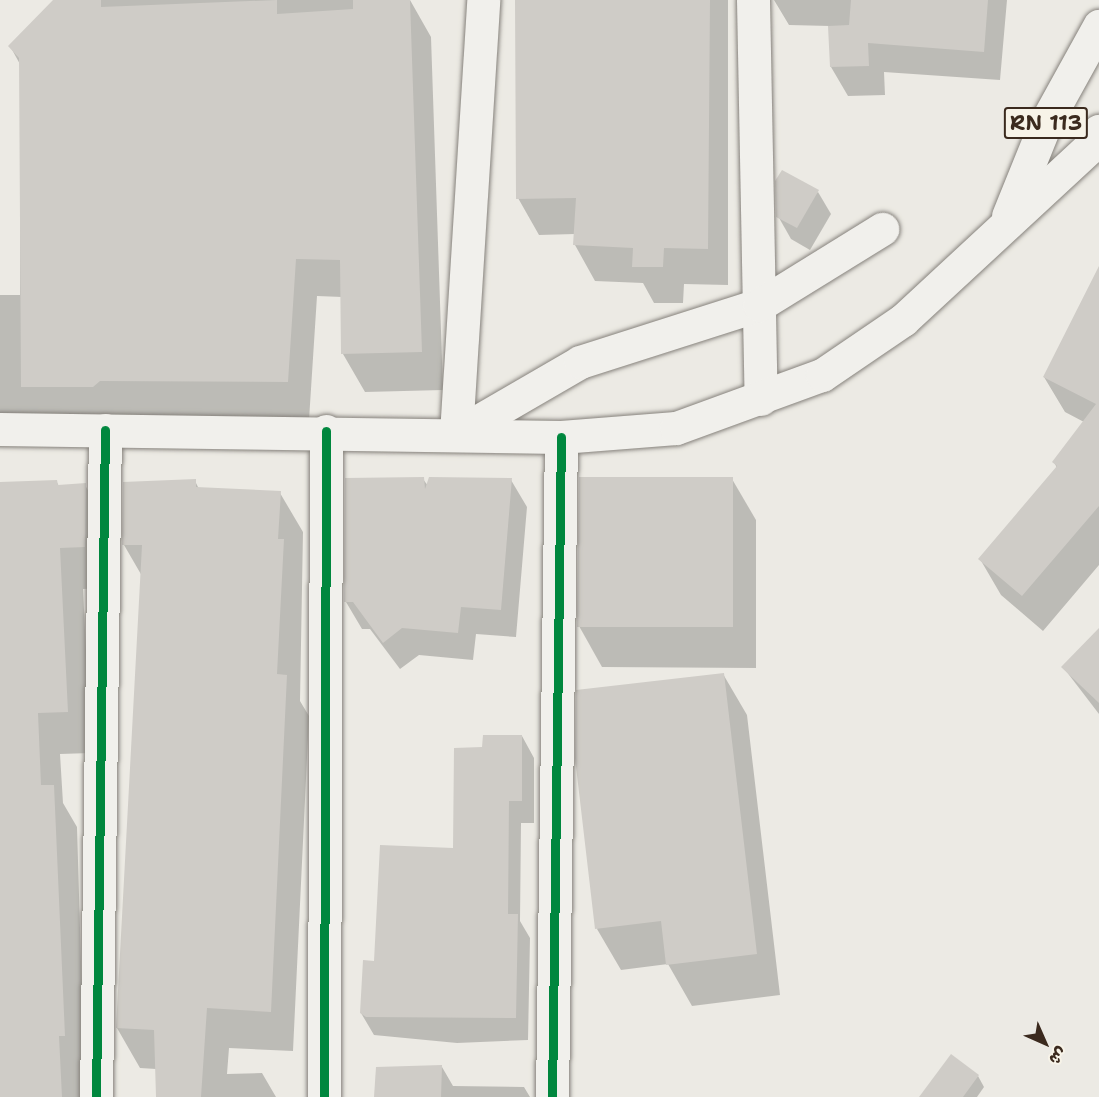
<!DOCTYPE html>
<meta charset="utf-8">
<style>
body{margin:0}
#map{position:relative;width:1099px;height:1097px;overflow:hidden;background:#eceae4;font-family:"Shantell Sans","Playpen Sans Arabic",sans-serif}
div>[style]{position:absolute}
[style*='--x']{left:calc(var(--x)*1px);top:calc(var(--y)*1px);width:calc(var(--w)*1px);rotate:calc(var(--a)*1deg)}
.shadow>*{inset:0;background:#0003}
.building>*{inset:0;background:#cfccc7}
.roads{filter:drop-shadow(0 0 2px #86827c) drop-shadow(0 0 2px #86827c)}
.minor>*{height:33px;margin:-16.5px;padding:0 16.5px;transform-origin:16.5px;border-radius:16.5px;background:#f1f0ec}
.major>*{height:33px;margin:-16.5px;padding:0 16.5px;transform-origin:16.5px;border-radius:16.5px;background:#f1f0ec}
.cycleway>*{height:9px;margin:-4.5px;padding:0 4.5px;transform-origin:4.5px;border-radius:4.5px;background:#00873e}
span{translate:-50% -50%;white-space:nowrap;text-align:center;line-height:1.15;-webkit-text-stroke:4.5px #f7f3e8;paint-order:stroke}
.shield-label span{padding:2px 4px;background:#f7f3e8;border:2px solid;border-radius:4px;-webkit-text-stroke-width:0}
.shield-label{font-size:21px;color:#3b2a1e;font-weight:700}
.north{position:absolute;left:1015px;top:1013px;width:60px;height:60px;-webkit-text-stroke:4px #f7f3e8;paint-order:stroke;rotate:135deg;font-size:16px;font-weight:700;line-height:24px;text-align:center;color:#3b2a1e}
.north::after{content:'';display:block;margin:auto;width:21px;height:27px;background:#3b2a1e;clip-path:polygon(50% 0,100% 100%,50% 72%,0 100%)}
</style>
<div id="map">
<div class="shadow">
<i style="clip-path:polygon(55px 0,410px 0,431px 37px,443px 390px,365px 392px,343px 354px,342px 297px,317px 296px,309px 420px,0 420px,0 295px,20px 295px,21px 66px,10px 46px)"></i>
<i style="clip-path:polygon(517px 0,728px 0,728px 285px,684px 284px,683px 303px,654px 303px,643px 283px,595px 281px,575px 245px,575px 234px,539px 235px,518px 198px)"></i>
<i style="clip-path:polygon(774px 0,1007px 0,1000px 80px,884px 72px,885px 95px,848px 96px,831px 67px,830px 26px,789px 25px)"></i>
<i style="clip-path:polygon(818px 192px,831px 214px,810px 250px,791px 239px,778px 216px)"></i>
<i style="clip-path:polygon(1099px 269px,1099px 565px,1043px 631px,1001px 595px,980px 559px,1057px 468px,1054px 462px,1084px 422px,1065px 412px,1044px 377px)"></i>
<i style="clip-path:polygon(423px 479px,428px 486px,511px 480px,527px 507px,516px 637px,476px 634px,473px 660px,419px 655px,400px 669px,370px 629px,362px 629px,346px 602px)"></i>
<i style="clip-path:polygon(732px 479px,756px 520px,756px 668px,602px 667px,579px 626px)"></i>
<i style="clip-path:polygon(56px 481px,59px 486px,85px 485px,108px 526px,108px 588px,83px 589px,91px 753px,60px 754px,63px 803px,77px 827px,85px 1097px,0 1097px,0 484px)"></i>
<i style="clip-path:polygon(195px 481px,199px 489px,280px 493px,303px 532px,300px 701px,309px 716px,293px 1051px,229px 1048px,227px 1074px,262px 1073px,276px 1097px,157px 1097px,156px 1069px,140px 1068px,117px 1028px,142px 576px,124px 545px,125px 483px)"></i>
<i style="clip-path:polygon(1099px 630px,1099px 714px,1063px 667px)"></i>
<i style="clip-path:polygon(723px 674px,747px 715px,780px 995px,692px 1006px,668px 964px,621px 970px,597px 929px)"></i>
<i style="clip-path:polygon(522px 736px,534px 758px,534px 823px,521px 823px,520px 921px,530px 938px,528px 1040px,457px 1043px,374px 1035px,361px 1013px,376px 962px,454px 850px,484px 749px)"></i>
<i style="clip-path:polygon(442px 1067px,453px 1086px,524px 1087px,530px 1097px,376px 1097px)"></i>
<i style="clip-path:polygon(978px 1076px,984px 1087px,977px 1097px,933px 1097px)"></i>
</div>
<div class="building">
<i style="clip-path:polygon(53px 0,101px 0,101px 7px,277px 0,277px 14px,353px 9px,353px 0,410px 0,422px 352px,341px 354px,340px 260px,296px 259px,288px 382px,100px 381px,93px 387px,21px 387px,19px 58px,8px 46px)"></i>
<i style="clip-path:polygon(515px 0,710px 0,708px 249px,664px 248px,663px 267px,632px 267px,633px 248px,573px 245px,576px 198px,516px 199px)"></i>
<i style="clip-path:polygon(851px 0,988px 0,984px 52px,868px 43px,869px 66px,830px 67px,828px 26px,849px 25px)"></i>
<i style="clip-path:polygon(782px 170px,819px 190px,797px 228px,776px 217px,775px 181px)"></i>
<i style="clip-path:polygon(1099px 266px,1099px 506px,1022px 596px,978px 559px,1057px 466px,1052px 462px,1096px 404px,1043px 377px)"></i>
<i style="clip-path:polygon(424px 477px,425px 489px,429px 477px,512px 478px,501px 610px,461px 607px,458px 633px,402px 628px,383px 643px,353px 602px,344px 602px,345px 478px)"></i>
<i style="clip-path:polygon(579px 477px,733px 477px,733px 627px,577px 627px)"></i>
<i style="clip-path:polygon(196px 479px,196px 487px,281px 491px,278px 539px,284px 539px,277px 674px,287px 675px,271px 1012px,207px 1008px,201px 1097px,156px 1097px,154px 1030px,116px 1028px,142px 545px,122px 545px,123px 482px)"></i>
<i style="clip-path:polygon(57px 480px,58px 485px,86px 483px,85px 547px,60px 548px,68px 712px,38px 713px,41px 785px,54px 785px,65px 1036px,59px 1036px,62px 1097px,0 1097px,0 482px)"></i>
<i style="clip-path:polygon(1099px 628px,1099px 703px,1061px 667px)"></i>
<i style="clip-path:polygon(724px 673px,757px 954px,666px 965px,661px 921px,595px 929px,575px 758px,576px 690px)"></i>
<i style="clip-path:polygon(483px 735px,522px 735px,522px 801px,509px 801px,508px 914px,518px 914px,516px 1018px,366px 1017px,360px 1013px,363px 960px,374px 961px,380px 845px,453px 848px,454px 748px,482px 747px)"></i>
<i style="clip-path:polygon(951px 1054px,979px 1075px,963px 1097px,919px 1097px)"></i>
<i style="clip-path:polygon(442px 1065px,441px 1097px,374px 1097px,376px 1067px)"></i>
</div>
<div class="roads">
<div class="minor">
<i style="--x:753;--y:0;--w:399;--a:88.9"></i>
<i style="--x:456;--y:434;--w:143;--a:-30.1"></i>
<i style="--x:580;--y:362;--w:188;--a:-17.7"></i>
<i style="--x:759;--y:305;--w:145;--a:-31.7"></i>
<i style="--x:456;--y:434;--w:435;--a:-86.4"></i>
<i style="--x:96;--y:1097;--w:667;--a:-89.23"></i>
<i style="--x:324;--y:1097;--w:666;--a:-89.83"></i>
<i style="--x:552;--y:1097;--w:660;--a:-89.22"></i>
</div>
<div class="major">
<i style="--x:1008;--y:216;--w:101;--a:-68"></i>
<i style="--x:1046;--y:122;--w:110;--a:-61.1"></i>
<i style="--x:0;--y:429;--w:561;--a:0.82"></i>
<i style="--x:561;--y:437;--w:115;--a:-4.5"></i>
<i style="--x:676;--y:428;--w:155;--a:-20"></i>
<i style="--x:822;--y:375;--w:98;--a:-34.2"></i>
<i style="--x:903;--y:320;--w:253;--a:-42.8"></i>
<i style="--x:1089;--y:148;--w:20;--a:-60"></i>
</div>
</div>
<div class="cycleway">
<i style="--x:96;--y:1097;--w:667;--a:-89.23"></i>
<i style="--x:324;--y:1097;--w:666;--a:-89.83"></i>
<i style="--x:552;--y:1097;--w:660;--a:-89.22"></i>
</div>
<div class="shield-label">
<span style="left:1046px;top:123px">RN 113</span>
</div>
<div class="north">ش</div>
</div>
